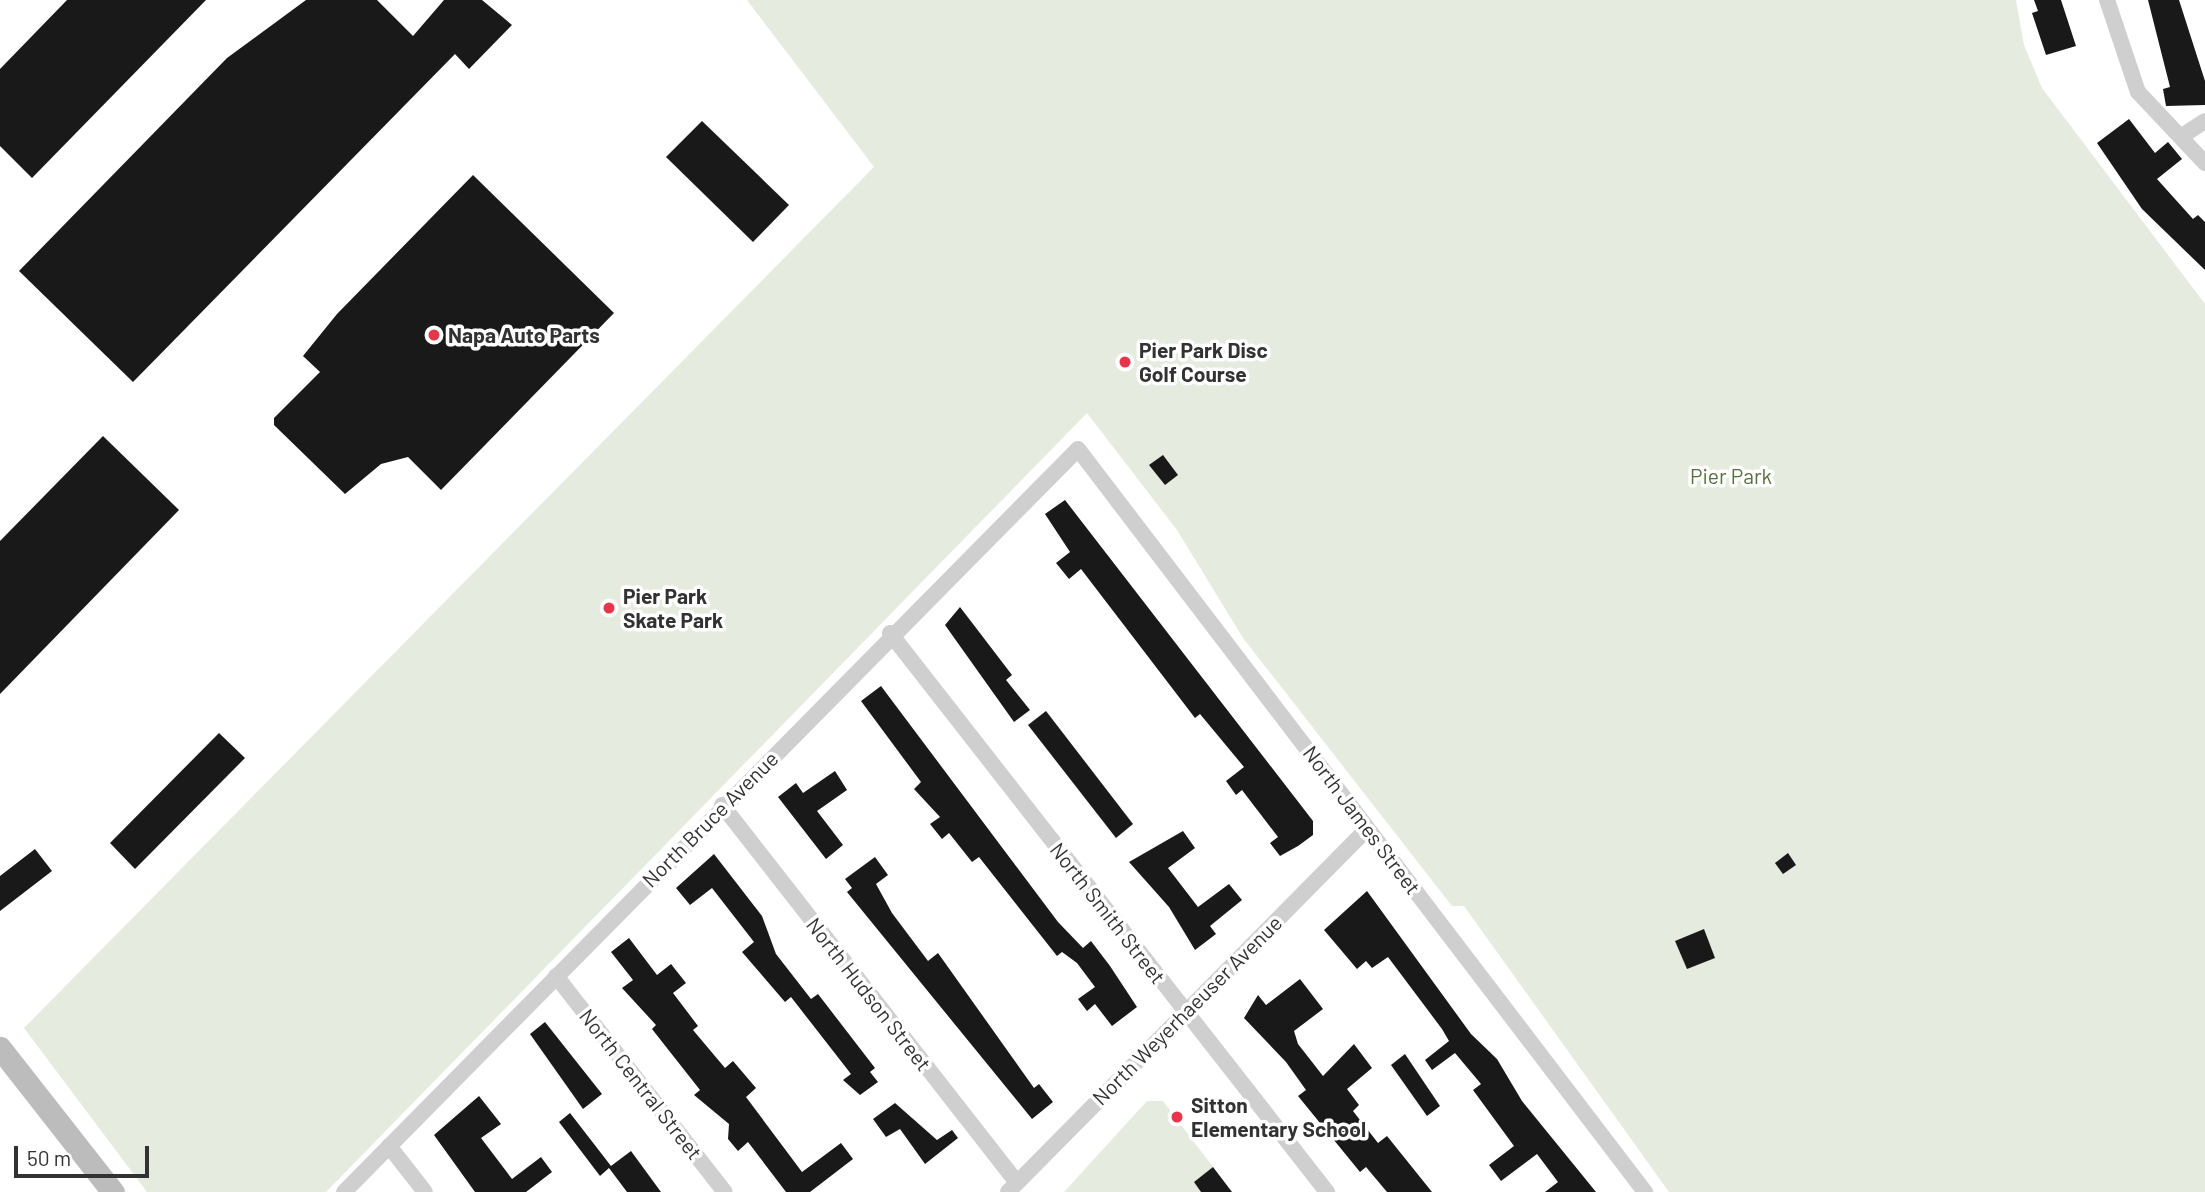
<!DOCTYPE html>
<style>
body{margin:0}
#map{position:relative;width:2205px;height:1192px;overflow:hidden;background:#fff;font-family:Barlow,sans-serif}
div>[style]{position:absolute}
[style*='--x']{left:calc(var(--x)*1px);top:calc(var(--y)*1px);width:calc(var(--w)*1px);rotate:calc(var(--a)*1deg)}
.green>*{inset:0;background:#e5ebde}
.building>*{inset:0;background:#191919}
.minor>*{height:16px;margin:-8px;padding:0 8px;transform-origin:8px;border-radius:8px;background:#cfcfcf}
.secondary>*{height:23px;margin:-11.5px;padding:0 11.5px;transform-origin:11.5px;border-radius:11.5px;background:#bcbcbc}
.dots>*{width:19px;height:19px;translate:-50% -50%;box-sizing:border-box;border:4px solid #fff;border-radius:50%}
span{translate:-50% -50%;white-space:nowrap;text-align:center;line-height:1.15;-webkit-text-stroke:7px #fff;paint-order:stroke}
.poi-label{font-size:21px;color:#323232;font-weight:700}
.left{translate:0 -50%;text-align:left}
.park-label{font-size:21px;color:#566f3e}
.street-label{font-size:21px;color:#323232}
.scale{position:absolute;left:14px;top:1146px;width:135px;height:32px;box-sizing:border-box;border:4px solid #323232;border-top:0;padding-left:9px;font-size:21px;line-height:24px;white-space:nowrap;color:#323232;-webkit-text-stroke:5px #fff;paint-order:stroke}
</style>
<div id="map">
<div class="green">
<i style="clip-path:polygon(747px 0,2016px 0,2024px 45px,2042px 88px,2205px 304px,2205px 1192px,1669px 1192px,1464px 906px,1452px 906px,1243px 638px,1177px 530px,1087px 413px,326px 1192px,147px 1192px,24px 1028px,874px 167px)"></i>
<i style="clip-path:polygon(1147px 1101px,1163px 1101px,1213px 1167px,1194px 1182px,1201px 1192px,1064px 1192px)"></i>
</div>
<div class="building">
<i style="clip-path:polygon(67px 0,206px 0,32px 178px,0 146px,0 69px)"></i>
<i style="clip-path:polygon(306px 0,377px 0,413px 36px,444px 0,482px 0,512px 25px,469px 69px,455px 54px,133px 382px,19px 271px,227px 58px)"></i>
<i style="clip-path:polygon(2034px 0,2061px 0,2076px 46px,2046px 55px,2032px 13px,2038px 11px)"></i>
<i style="clip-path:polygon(2148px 0,2179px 0,2205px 81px,2205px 105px,2166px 106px,2163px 89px,2170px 87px)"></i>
<i style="clip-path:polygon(2129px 119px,2155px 153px,2168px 142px,2182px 159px,2157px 179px,2193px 219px,2198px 215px,2205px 222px,2205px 270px,2142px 209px,2097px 143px)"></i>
<i style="clip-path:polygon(702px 121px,789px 205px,753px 242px,666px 157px)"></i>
<i style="clip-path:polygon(473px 175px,614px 313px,441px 490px,408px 457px,381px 464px,345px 494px,274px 425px,274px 418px,320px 372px,303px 356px,337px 314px)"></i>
<i style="clip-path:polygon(103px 436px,179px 510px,0 694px,0 541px)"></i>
<i style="clip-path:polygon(1163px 455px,1178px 475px,1165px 485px,1149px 465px)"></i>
<i style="clip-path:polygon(1065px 500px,1313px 821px,1313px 835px,1298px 846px,1280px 856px,1270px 843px,1278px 837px,1242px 790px,1236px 795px,1226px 781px,1244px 767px,1200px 714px,1195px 718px,1081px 569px,1069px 579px,1056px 563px,1070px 552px,1045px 514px)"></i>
<i style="clip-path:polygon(960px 607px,1012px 675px,1006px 680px,1030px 710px,1014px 722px,945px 625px)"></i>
<i style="clip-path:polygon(881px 686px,1058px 922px,1083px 948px,1091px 941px,1110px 966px,1137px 1007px,1112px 1026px,1095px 1004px,1087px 1011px,1078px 999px,1095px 987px,1077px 963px,1062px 952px,1057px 956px,979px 857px,972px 862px,949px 833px,942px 839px,930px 824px,940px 817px,914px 789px,921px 782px,861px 701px)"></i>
<i style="clip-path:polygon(1046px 711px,1133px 824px,1116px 838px,1028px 725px)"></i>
<i style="clip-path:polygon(219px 733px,245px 758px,135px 869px,110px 843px)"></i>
<i style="clip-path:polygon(835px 771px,847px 790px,817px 811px,843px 845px,826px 859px,778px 797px,796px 783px,803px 793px)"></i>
<i style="clip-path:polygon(1183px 831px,1195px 848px,1168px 868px,1198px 907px,1229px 884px,1242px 900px,1210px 926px,1216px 934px,1195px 950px,1169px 907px,1129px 862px)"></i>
<i style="clip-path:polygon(35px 849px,52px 871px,0 911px,0 876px)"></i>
<i style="clip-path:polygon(1788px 853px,1796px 865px,1783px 874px,1775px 863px)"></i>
<i style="clip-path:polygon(714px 854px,762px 916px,776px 954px,811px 999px,818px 994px,875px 1068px,870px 1072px,878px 1082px,860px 1095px,843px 1080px,851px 1074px,791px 997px,785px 1002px,742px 952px,754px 942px,712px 888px,690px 905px,676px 888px)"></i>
<i style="clip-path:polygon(875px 857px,888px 875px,876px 884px,892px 913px,928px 961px,938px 953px,1034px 1088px,1039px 1084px,1053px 1102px,1032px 1119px,847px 892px,852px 888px,845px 879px)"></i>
<i style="clip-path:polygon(1367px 891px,1471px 1034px,1497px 1059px,1522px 1101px,1596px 1192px,1545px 1192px,1558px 1182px,1537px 1154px,1501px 1181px,1489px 1165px,1514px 1146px,1473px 1090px,1481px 1084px,1455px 1053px,1432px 1070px,1425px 1060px,1449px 1041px,1442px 1029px,1388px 957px,1372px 968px,1366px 961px,1357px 969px,1324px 930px)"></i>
<i style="clip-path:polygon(1704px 929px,1715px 958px,1687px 969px,1675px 941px)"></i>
<i style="clip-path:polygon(629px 938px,657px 975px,671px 964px,686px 983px,673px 993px,698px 1026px,693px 1030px,725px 1068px,733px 1061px,756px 1088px,746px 1097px,802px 1172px,841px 1143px,853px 1159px,810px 1192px,786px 1192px,748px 1142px,738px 1151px,728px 1139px,729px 1124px,694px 1095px,700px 1090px,652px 1029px,656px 1025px,622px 988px,633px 980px,611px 952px)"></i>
<i style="clip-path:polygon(1300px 979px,1323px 1009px,1294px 1031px,1298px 1044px,1323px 1076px,1354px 1044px,1372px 1068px,1347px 1089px,1359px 1105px,1353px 1111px,1378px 1143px,1387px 1136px,1432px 1192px,1387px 1192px,1366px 1167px,1360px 1172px,1298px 1096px,1306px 1090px,1286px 1062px,1244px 1018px,1258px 995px,1266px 1005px)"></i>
<i style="clip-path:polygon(545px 1022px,602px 1094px,583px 1109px,530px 1034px)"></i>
<i style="clip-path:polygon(1405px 1054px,1440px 1106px,1427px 1116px,1391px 1065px)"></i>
<i style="clip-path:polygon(479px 1096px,501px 1124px,481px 1138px,512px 1179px,541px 1157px,552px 1172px,526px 1192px,475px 1192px,434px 1135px)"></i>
<i style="clip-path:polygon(895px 1103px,937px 1140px,952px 1130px,958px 1138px,925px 1164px,900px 1129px,886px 1137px,873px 1119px)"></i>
<i style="clip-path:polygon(570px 1113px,611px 1166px,631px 1151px,661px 1192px,627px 1192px,609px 1168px,600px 1176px,559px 1122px)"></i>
<i style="clip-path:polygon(1213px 1167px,1232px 1192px,1201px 1192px,1194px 1182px)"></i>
</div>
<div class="minor">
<i style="--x:2107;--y:0;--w:97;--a:71.4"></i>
<i style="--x:2138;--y:92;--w:98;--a:46.7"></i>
<i style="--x:2182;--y:136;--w:27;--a:-33"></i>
<i style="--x:890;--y:633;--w:710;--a:51.98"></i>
<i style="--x:722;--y:805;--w:479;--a:52"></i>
<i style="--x:556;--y:976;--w:274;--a:52"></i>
<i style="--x:389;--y:1146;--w:58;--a:52"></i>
<i style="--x:344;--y:1192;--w:1044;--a:-45.35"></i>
<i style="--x:1078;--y:449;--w:935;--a:52.65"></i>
<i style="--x:1008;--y:1192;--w:511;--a:-45.32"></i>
</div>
<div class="secondary">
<i style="--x:0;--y:1048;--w:183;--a:51.9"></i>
</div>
<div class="dots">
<i style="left:434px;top:335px;background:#e63649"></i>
<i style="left:1125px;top:362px;background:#e63649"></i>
<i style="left:609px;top:608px;background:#e63649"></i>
<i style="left:1177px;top:1117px;background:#e63649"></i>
</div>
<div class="poi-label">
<span class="left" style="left:448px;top:335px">Napa Auto Parts</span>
<span class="left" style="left:1139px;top:362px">Pier Park Disc<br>Golf Course</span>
<span class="left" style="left:623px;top:608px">Pier Park<br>Skate Park</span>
<span class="left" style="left:1191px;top:1117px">Sitton<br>Elementary School</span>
</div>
<div class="park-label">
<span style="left:1731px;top:476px">Pier Park</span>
</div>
<div class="street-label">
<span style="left:710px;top:819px;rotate:-45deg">North Bruce Avenue</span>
<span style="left:1362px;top:820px;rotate:53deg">North James Street</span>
<span style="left:1108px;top:913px;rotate:52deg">North Smith Street</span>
<span style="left:869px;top:994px;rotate:52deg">North Hudson Street</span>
<span style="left:1187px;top:1010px;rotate:-45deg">North Weyerhaeuser Avenue</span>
<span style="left:641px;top:1084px;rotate:52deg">North Central Street</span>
</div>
<div class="scale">50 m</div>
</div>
